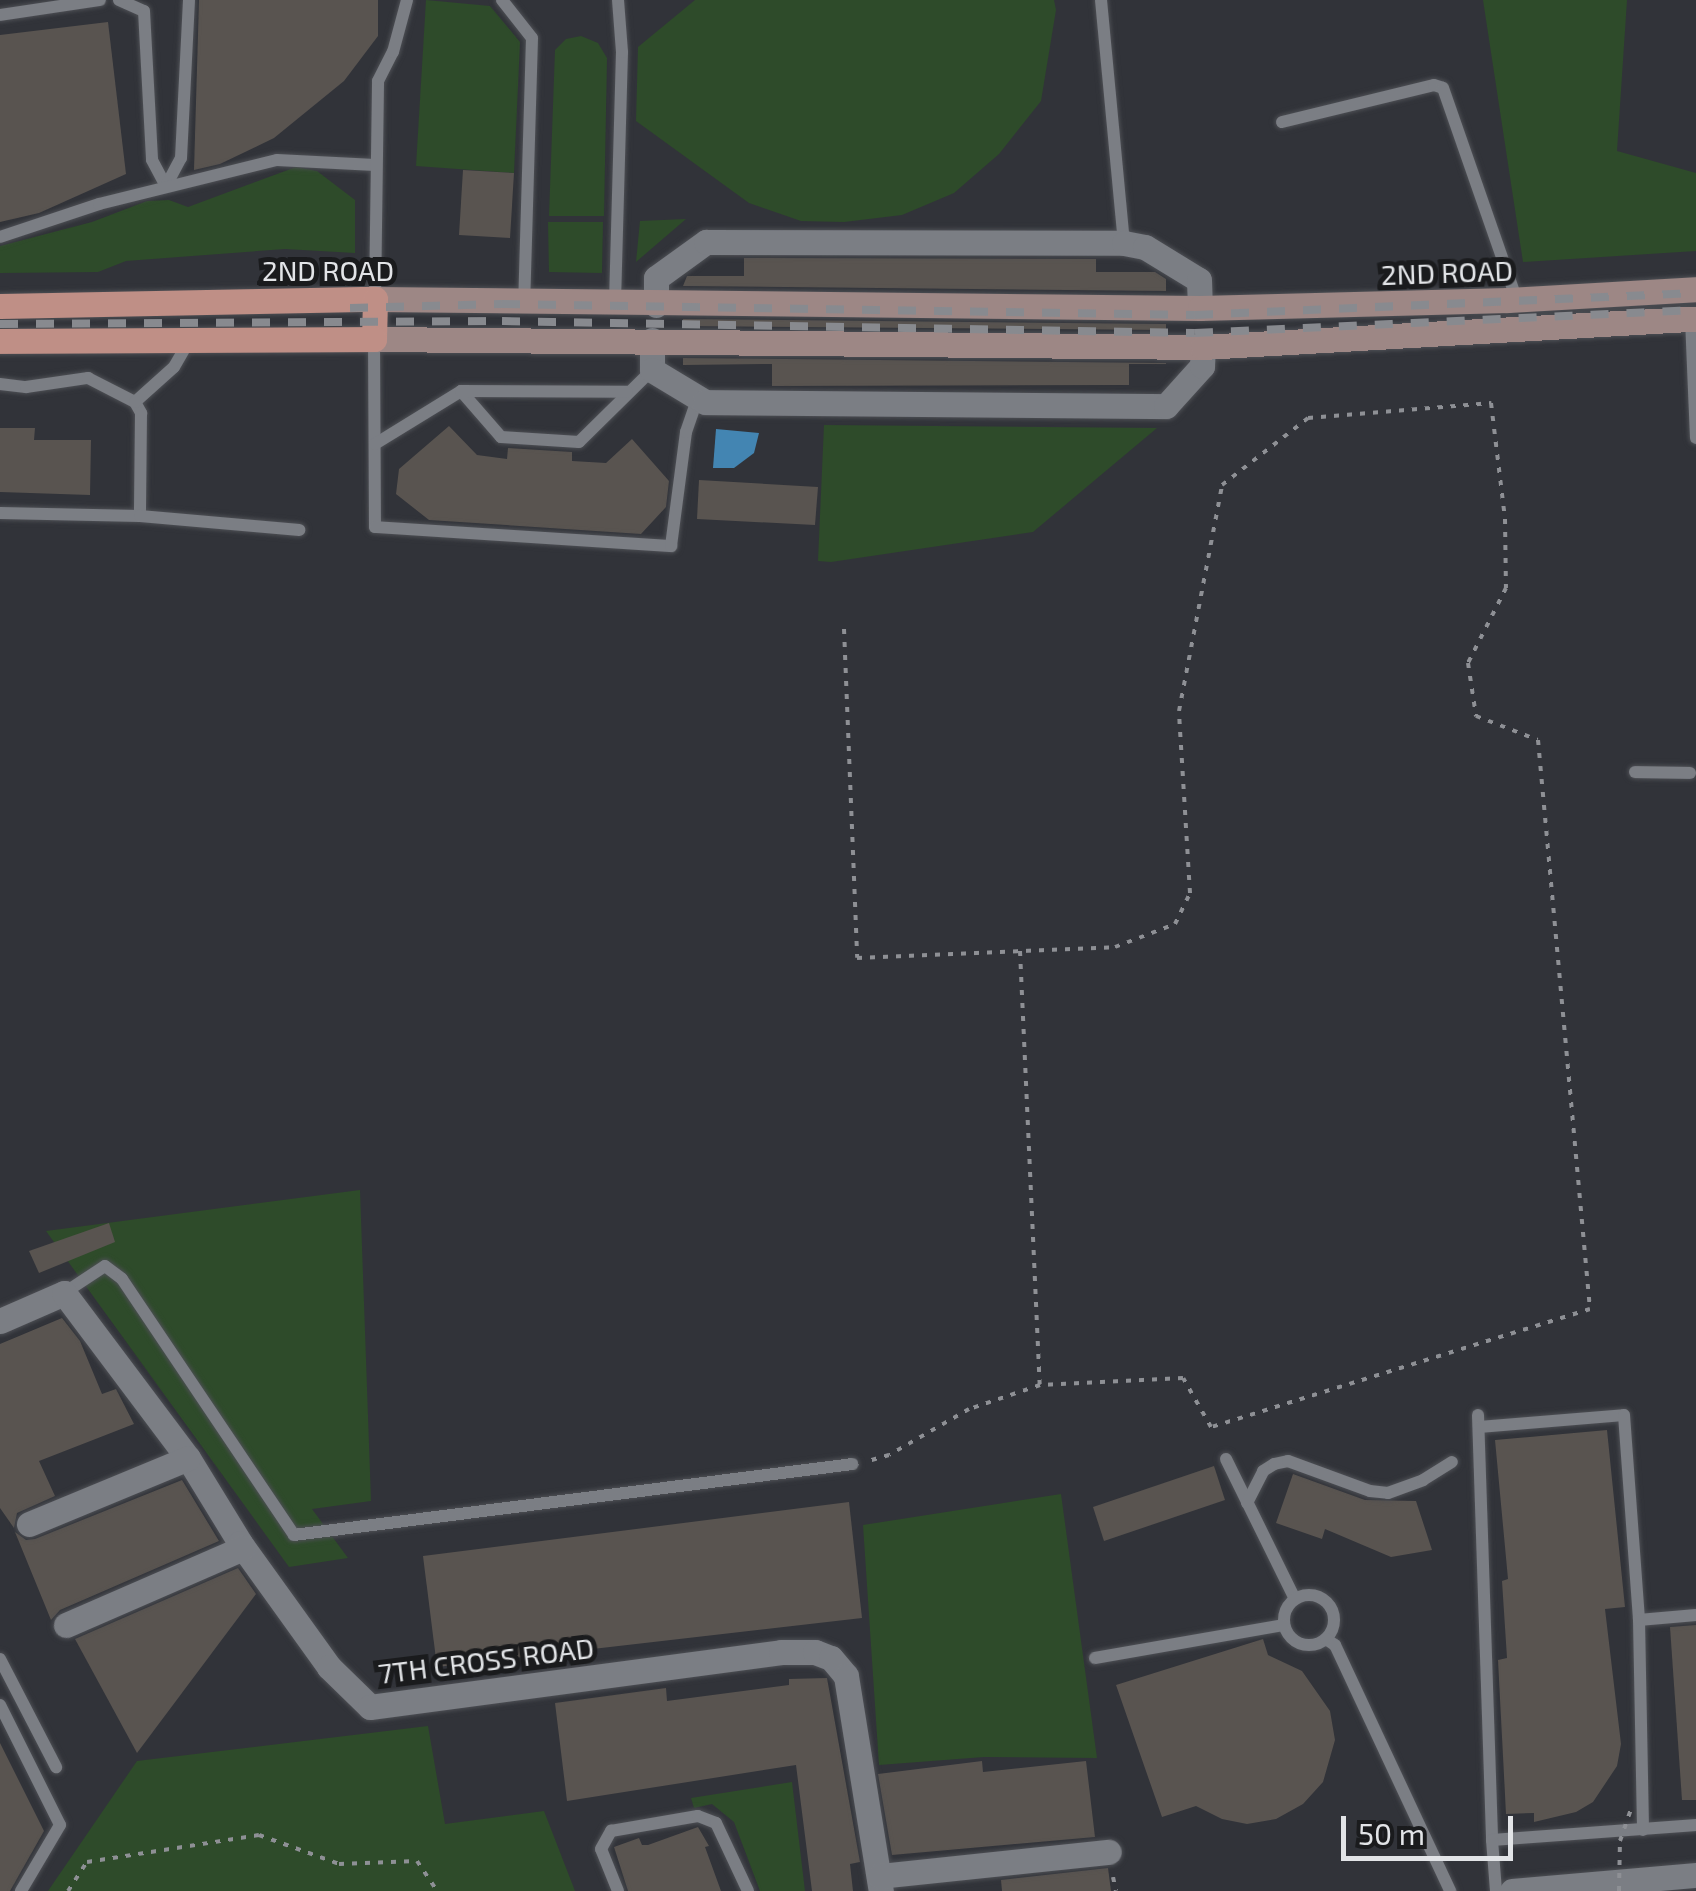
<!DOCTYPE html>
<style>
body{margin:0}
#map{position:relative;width:1696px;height:1891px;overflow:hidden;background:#313339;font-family:"Exo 2",sans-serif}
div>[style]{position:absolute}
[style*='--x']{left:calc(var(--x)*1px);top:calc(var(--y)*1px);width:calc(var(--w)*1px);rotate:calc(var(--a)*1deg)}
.green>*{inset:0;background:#2e4b2a}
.water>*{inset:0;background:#4385b2}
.building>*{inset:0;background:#595450}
.path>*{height:4px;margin-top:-2px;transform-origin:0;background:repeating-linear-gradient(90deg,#8e9095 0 5px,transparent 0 13px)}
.roads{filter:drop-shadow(0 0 2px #4d4f54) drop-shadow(0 0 2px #4d4f54)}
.service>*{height:12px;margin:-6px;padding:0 6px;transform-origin:6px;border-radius:6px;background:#7b7e84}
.service>.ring{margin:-6px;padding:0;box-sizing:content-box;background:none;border:12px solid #7b7e84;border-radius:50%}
.minor>*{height:25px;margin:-12.5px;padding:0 12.5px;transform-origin:12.5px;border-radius:12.5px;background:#7b7e84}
.secondary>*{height:25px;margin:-12.5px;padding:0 12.5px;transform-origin:12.5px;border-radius:12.5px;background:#9d8785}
.primary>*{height:25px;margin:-12.5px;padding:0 12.5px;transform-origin:12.5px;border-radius:12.5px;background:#bf8f86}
.rail>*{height:8px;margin-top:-4px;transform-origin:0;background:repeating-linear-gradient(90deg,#888a8f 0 18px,transparent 0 36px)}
.path-bridge>*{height:4px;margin-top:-2px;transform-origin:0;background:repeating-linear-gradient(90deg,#8e9095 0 5px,transparent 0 13px)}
span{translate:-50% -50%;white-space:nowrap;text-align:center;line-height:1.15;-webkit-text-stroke:10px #1a1b1d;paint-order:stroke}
.street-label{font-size:28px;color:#e2e4e7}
.scale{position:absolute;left:1341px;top:1816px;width:172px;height:45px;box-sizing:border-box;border:5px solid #e2e4e7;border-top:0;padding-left:12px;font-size:30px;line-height:35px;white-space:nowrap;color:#e2e4e7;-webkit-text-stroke:8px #1a1b1d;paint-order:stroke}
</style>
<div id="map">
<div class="green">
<i style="clip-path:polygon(426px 0,490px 6px,520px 42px,514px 173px,416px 166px)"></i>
<i style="clip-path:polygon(695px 0,1054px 0,1056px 10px,1041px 101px,999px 154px,954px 193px,902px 215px,844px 222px,801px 221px,749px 203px,636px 121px,638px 47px)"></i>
<i style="clip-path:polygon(1483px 0,1627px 0,1617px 151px,1696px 173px,1696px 251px,1523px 262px)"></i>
<i style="clip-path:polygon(581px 36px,598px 43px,607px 58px,604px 216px,549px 216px,555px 50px,566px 39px)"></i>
<i style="clip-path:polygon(296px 167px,317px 171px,355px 200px,355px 253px,285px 249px,126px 261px,98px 272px,0 273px,0 246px,92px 222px,147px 201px,169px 200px,188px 207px)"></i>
<i style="clip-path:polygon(686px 219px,636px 262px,640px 221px)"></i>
<i style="clip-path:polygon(548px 222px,603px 222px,602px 273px,549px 272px)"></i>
<i style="clip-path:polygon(824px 425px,1157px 428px,1033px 532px,831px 562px,818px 561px)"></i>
<i style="clip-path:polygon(360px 1190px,371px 1501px,312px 1509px,348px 1558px,289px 1567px,46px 1231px)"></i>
<i style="clip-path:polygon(1061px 1494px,1097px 1758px,984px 1757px,879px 1765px,863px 1525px)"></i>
<i style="clip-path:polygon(428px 1726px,445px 1824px,544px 1811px,575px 1891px,48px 1891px,137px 1761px)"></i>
<i style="clip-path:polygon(792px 1782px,805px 1891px,760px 1891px,734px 1822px,712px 1804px,694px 1808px,691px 1798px)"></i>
</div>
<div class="water">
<i style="clip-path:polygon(716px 429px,759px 433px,754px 453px,734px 468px,713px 468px)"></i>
</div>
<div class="building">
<i style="clip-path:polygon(199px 0,378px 0,378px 36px,344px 81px,274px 138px,220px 164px,194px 170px)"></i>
<i style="clip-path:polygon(108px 22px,126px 174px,39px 213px,0 222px,0 35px)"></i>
<i style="clip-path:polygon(463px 170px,514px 173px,510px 238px,459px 235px)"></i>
<i style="clip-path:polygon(744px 258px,1096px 259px,1096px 272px,1155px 272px,1166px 279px,1166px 291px,683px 286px,687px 276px,744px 276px)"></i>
<i style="clip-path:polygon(683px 319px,1166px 324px,1166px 330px,683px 326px)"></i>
<i style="clip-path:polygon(683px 358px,1166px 363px,1166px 364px,1129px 364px,1129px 385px,772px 386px,772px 364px,683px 365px)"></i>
<i style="clip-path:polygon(449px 426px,477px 455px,507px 459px,508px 448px,572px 452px,572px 461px,606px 463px,632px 439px,669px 481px,666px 507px,641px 534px,429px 520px,396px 494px,399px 469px)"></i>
<i style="clip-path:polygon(0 428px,35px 428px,34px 440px,91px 440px,90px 495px,0 492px)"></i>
<i style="clip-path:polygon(699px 480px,818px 487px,815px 525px,697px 519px)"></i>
<i style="clip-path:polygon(109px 1223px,115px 1242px,39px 1273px,29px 1251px)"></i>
<i style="clip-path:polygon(62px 1318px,80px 1341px,102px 1394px,116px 1389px,134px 1424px,39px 1461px,55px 1496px,17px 1513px,14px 1528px,0 1508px,0 1344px)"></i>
<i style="clip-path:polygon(1607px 1430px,1625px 1607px,1605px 1609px,1621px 1744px,1617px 1766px,1593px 1802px,1576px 1812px,1534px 1822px,1534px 1813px,1506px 1814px,1498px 1660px,1507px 1658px,1502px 1581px,1508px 1579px,1495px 1440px)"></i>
<i style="clip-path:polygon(1214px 1466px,1225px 1500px,1104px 1541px,1093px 1507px)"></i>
<i style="clip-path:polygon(1293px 1474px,1365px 1500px,1416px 1501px,1432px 1550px,1391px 1557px,1325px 1529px,1322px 1539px,1276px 1523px)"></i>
<i style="clip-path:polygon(182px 1480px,219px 1541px,60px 1610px,51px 1620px,15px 1532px,26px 1540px,35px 1539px)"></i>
<i style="clip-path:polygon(849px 1502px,862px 1618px,437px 1667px,423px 1556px)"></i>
<i style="clip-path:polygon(238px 1568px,256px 1594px,137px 1753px,75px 1639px)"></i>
<i style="clip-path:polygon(1696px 1625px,1696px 1800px,1682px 1800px,1670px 1627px)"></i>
<i style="clip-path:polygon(1263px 1639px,1268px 1655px,1302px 1671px,1330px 1711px,1335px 1740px,1323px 1782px,1303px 1804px,1276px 1819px,1247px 1824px,1222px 1819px,1196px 1806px,1162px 1817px,1116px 1685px)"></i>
<i style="clip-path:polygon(827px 1678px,860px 1862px,850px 1864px,853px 1891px,812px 1891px,796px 1765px,567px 1801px,555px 1703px,666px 1688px,667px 1701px,789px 1685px,789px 1679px)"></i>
<i style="clip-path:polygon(0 1743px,44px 1831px,10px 1891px,0 1891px)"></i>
<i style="clip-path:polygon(982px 1761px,983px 1772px,1086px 1761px,1095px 1837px,892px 1855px,878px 1774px)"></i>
<i style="clip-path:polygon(698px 1827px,709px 1846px,705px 1847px,721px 1891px,628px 1891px,614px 1847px,639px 1838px,642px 1845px,648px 1845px)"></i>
<i style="clip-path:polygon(1108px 1868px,1111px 1891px,1002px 1891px,1001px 1880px)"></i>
</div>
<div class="path">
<i style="--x:844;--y:629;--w:329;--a:87.7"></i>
<i style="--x:857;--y:958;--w:258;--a:-2.4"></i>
<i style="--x:1115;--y:947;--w:64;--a:-21"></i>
<i style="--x:1175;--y:924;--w:34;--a:-64"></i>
<i style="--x:1190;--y:893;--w:182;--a:-93.5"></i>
<i style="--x:1179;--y:711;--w:230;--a:-79.2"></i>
<i style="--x:1222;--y:485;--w:109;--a:-37.9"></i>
<i style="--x:1308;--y:418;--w:184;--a:-4.7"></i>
<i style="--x:1491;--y:403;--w:117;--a:83.1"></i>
<i style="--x:1505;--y:519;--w:69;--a:89.2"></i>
<i style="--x:1506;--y:588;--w:84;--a:116.9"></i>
<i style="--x:1468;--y:663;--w:54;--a:81.4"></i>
<i style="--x:1476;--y:716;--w:66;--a:21.2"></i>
<i style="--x:1538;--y:740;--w:571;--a:84.78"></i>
<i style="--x:1590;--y:1309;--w:397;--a:162.7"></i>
<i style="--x:1211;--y:1427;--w:56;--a:-119.7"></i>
<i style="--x:1183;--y:1378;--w:143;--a:177.2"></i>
<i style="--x:1040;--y:1385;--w:75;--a:161.3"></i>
<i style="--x:969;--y:1409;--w:92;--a:150.1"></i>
<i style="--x:889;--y:1455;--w:19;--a:164"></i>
<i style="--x:1020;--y:951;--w:434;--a:87.4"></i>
<i style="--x:1113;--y:1877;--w:14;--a:78"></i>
<i style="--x:68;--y:1891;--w:35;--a:-57"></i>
<i style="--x:87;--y:1862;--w:174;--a:-8.9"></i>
<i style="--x:259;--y:1835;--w:85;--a:19.9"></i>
<i style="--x:339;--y:1864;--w:78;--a:-2.2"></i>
<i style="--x:417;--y:1861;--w:36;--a:56"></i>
</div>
<div class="roads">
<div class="service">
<i style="--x:119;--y:0;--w:27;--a:24"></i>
<i style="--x:144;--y:11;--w:149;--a:86.9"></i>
<i style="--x:152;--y:160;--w:30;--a:62"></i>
<i style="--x:502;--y:0;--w:48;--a:51.7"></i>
<i style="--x:532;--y:38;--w:263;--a:91.7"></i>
<i style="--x:1101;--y:0;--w:244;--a:84.6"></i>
<i style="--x:0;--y:15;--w:101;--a:-8.5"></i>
<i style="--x:1282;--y:122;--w:156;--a:-13.7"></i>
<i style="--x:1434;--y:85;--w:9;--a:18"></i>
<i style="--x:1443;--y:88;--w:225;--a:70.8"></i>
<i style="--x:166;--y:186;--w:32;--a:-62"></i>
<i style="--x:181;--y:158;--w:158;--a:-87.1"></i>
<i style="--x:0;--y:237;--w:104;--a:-18.4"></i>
<i style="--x:99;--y:204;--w:183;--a:-13.9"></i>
<i style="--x:277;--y:160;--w:98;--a:2.9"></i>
<i style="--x:375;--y:299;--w:218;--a:-89.2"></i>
<i style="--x:378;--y:81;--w:33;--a:-63"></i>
<i style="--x:393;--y:52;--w:54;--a:-74.9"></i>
<i style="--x:615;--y:302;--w:250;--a:-88.4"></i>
<i style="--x:622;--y:52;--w:52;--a:-94.4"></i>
<i style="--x:1691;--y:319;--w:119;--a:87.6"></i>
<i style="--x:374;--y:339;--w:188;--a:89.7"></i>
<i style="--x:375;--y:527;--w:297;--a:3.7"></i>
<i style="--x:671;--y:546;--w:115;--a:-82.5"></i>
<i style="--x:686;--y:432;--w:36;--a:-71"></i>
<i style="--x:0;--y:384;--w:26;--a:7"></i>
<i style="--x:26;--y:387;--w:63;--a:-8.3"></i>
<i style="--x:88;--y:378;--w:53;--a:27.1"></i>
<i style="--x:135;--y:402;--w:13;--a:61"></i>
<i style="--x:141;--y:413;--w:103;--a:90.6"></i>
<i style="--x:140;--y:516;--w:140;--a:-178.8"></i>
<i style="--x:461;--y:391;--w:61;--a:49"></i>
<i style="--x:501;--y:437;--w:78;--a:3.7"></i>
<i style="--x:579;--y:442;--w:103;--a:-44.6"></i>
<i style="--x:135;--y:402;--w:52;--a:-41.9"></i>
<i style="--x:174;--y:367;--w:32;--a:-60"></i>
<i style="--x:375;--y:444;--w:101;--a:-31.6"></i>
<i style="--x:461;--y:391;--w:166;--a:0.3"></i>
<i style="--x:140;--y:516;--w:160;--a:5"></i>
<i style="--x:1635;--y:772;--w:55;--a:1"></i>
<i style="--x:64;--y:1293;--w:49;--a:-33.4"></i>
<i style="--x:105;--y:1266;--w:21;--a:37"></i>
<i style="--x:122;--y:1279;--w:308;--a:56.1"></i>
<i style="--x:294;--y:1535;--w:563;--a:-7.24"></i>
<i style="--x:1478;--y:1415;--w:425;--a:88.1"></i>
<i style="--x:1492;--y:1840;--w:205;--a:-4.2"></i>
<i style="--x:1479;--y:1427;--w:145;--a:-4.7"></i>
<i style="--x:1624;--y:1415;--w:206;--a:85.8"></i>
<i style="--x:1639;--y:1620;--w:210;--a:88.9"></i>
<i style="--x:1226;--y:1459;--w:156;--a:63.8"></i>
<i style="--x:1247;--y:1503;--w:36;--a:-63"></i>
<i style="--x:1263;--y:1471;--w:13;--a:-32"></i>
<i style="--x:1274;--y:1464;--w:14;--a:-12"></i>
<i style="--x:1288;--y:1461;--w:87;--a:20.1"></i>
<i style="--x:1370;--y:1491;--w:18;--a:6"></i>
<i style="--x:1388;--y:1493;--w:37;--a:-20"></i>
<i style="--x:1423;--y:1480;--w:34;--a:-32"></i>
<i class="ring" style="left:1284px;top:1595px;width:38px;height:38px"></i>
<i style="--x:1639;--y:1620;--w:57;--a:-5"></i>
<i style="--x:1326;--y:1639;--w:11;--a:34"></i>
<i style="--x:1335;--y:1645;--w:272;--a:64.9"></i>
<i style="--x:1095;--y:1658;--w:192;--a:-9.9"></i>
<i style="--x:0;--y:1659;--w:122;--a:62.6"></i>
<i style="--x:0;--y:1705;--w:134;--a:63.4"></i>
<i style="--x:60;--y:1825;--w:77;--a:120.6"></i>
<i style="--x:1492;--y:1840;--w:51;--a:85.5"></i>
<i style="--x:618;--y:1891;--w:45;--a:-112"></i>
<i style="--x:601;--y:1849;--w:21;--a:-61"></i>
<i style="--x:611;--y:1831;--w:88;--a:-9.8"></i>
<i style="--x:698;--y:1816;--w:19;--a:21"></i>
<i style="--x:716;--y:1823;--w:75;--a:64.8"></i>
</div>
<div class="minor">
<i style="--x:656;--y:305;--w:27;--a:-90"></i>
<i style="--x:656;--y:278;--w:62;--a:-35.8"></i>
<i style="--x:706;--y:242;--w:418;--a:0.1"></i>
<i style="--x:1124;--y:243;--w:21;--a:11"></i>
<i style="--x:1145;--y:247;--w:63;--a:31.4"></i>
<i style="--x:1199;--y:280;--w:28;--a:88"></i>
<i style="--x:652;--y:340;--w:30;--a:90"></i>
<i style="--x:652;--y:370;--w:62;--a:31.1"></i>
<i style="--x:705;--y:402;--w:461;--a:0.5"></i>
<i style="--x:1166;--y:406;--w:54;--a:-48"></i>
<i style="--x:1202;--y:366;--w:19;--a:-87"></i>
<i style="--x:0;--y:1321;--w:70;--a:-23.6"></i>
<i style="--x:64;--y:1293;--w:206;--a:53.1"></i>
<i style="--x:188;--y:1458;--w:100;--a:58.5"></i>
<i style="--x:240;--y:1543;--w:153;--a:54.3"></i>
<i style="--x:329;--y:1667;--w:57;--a:44.3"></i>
<i style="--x:370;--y:1707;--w:415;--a:-7.6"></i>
<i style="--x:781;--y:1652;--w:34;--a:0"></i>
<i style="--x:815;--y:1652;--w:17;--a:21"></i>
<i style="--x:831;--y:1658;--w:23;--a:50"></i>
<i style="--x:846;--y:1676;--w:218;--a:80.8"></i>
<i style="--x:29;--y:1524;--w:172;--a:-22.5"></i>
<i style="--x:66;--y:1625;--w:193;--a:-23.5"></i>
<i style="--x:879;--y:1876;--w:231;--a:-6"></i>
<i style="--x:1512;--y:1891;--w:185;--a:-5"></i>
</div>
<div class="secondary">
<i style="--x:375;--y:299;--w:825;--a:0.63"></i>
<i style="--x:1200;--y:308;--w:308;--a:-1.5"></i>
<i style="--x:1508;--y:300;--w:188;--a:-3.3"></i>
<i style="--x:374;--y:339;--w:829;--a:0.55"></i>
<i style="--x:1203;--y:347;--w:494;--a:-3.3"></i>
</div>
<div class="primary">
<i style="--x:0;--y:306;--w:375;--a:-1.1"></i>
<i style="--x:375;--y:299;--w:40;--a:91.4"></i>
<i style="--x:374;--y:339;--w:374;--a:179.7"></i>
</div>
</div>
<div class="rail">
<i style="--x:350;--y:308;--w:152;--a:-1.5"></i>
<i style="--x:502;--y:304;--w:693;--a:0.91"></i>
<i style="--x:1195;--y:315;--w:501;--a:-2.51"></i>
<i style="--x:0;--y:324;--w:502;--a:-0.34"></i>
<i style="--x:502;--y:321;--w:693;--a:0.99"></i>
<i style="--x:1195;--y:333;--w:502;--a:-2.63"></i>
</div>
<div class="path-bridge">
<i style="--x:1619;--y:1891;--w:50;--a:-88.9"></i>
<i style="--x:1620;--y:1841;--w:37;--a:-71"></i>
</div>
<div class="street-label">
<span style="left:328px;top:270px">2ND ROAD</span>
<span style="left:1447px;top:272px;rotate:-2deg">2ND ROAD</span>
<span style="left:486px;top:1660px;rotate:-7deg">7TH CROSS ROAD</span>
</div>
<div class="scale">50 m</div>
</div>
